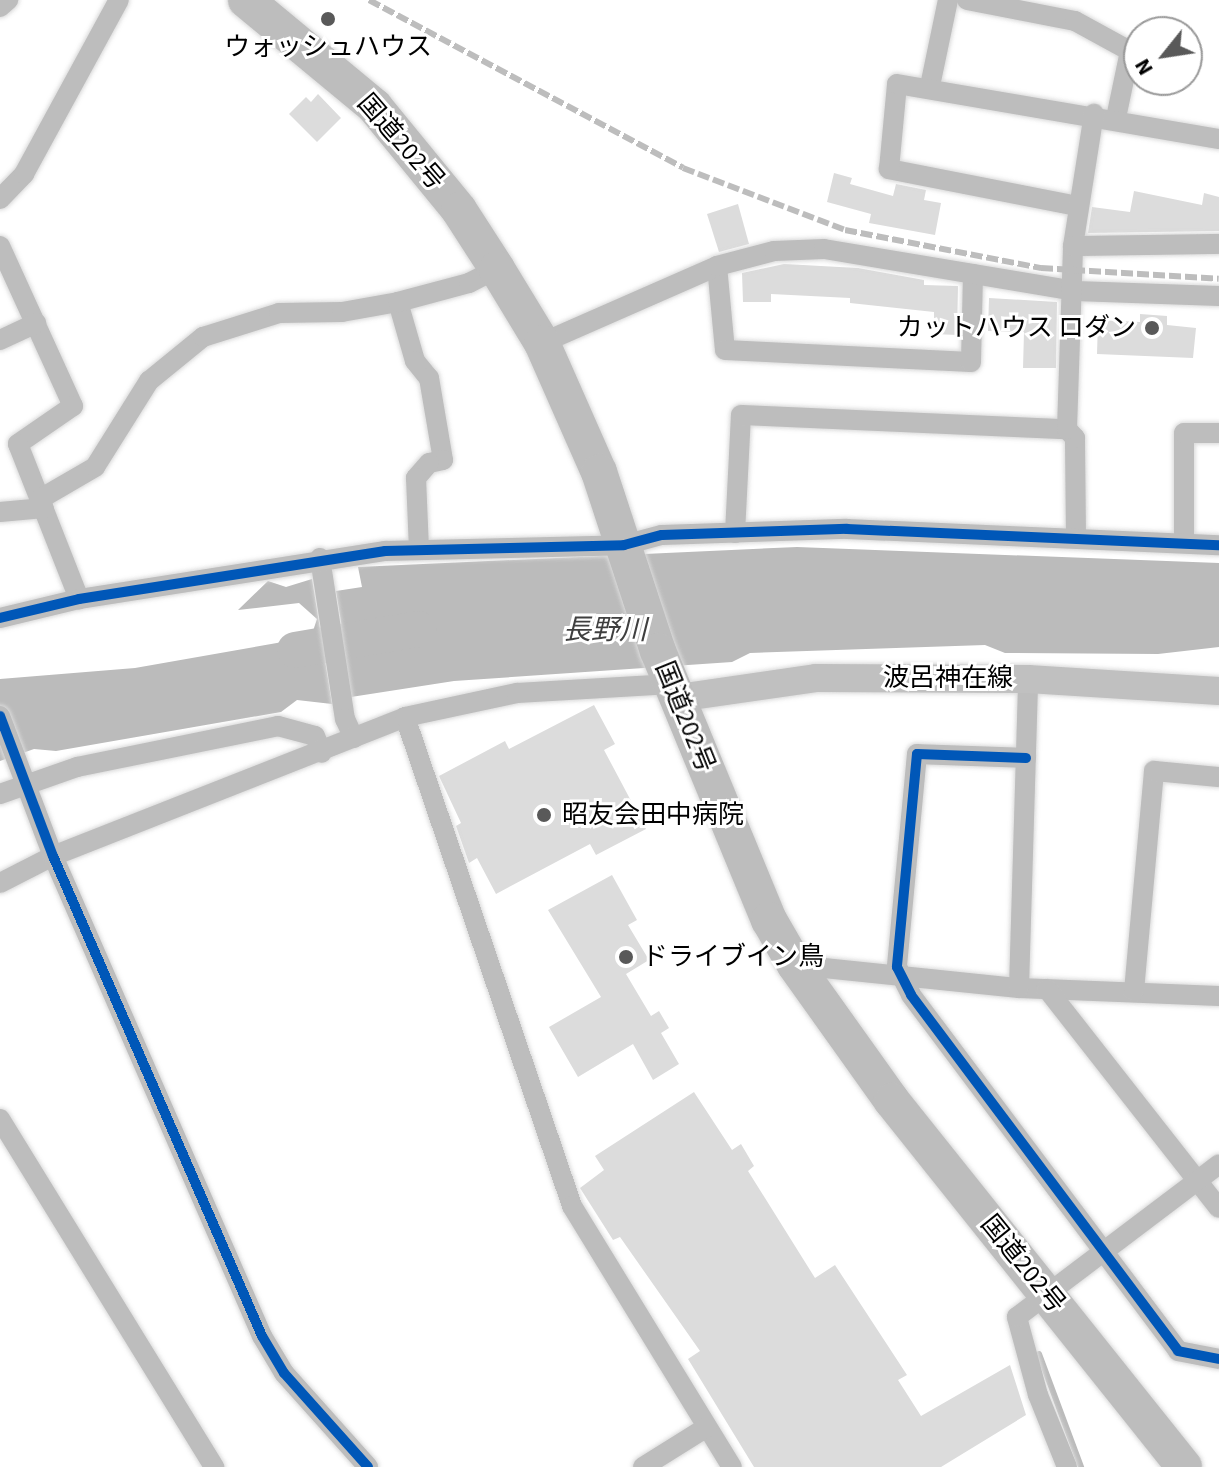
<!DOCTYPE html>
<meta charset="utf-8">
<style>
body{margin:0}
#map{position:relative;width:1219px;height:1467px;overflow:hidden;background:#fff;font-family:"Source Sans 3","Noto Sans JP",sans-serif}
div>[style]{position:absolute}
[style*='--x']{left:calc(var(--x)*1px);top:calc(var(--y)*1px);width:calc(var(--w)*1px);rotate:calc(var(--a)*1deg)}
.water>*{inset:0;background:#bbb}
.stream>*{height:6px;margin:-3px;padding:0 3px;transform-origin:3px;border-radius:3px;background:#bbb}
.river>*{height:36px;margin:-18px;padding:0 18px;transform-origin:18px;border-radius:18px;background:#bbb}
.building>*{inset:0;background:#dcdcdc}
.roads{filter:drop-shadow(0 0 2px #dbdbdb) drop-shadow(0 0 2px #dbdbdb)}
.street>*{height:20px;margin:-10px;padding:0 10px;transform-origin:10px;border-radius:10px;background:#bdbdbd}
.secondary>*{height:28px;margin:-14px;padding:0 14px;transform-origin:14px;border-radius:14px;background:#c0c0c0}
.highway>*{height:36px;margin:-18px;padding:0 18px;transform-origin:18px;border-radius:18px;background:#bdbdbd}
.rail>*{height:6px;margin-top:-3px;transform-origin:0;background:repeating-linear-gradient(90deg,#bdbdbd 0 12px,transparent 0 16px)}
.cycleway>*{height:10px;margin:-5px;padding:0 5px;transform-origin:5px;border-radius:5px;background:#0057b8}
.dots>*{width:22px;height:22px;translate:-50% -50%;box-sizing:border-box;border:4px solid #fff;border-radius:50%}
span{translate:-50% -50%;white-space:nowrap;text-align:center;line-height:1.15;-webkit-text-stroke:6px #fff;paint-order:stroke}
.poi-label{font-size:26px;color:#000}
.right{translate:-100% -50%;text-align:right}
.left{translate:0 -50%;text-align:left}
.street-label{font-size:26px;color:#000}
.water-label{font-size:28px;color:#3f3f3f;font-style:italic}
.north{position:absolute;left:1123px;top:16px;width:80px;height:80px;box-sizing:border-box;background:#fff;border:2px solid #999;border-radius:50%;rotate:240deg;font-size:22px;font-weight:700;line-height:32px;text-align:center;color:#000}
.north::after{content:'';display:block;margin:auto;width:28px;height:36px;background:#595959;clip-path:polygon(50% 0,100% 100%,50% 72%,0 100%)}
</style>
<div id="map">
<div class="water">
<i style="clip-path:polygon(797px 547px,1219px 563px,1219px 647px,1158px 654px,1005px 653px,985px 645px,750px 653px,732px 662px,454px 681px,351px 697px,344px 658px,371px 653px,367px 627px,342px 628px,336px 591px,362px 587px,358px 567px)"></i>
<i style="clip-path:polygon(312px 579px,332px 704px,297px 700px,281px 712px,56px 751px,34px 749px,0 761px,0 679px,135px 668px,311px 637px,317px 619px,299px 603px,238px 610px,268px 581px,286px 587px)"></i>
</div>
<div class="stream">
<i style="--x:1039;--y:1354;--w:121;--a:69.6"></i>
</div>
<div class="river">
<i style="--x:295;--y:650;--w:125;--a:-9.7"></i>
</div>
<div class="building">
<i style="clip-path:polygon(318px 94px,341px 118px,317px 142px,289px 114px,306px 97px,311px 102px)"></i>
<i style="clip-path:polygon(834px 173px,852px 178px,850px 184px,893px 196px,896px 184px,926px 190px,924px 200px,941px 203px,935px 235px,869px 223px,871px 214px,827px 202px)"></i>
<i style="clip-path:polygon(1134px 191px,1202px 205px,1204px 193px,1219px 197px,1219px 231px,1088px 233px,1092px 207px,1130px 212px)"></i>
<i style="clip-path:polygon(738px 204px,749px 244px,719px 252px,707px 214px)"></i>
<i style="clip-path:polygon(784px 264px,858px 268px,924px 280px,924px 285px,958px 286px,957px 335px,934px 334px,934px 312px,850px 303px,850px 298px,771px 294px,771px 302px,743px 302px,742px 273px)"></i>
<i style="clip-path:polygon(989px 298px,1057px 302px,1056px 368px,1023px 368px,1024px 332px,988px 331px)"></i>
<i style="clip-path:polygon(1140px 314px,1167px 316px,1167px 325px,1196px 328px,1193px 358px,1097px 354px,1098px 320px,1140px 322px)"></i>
<i style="clip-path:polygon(594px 705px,615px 744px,604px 750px,646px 829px,596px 855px,590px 844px,496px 894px,477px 858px,469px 863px,456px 826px,461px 823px,439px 776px,505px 741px,509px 749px)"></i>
<i style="clip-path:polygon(612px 875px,637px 920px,628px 925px,649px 960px,626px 974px,651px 1016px,659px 1011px,669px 1028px,661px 1033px,679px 1064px,653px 1080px,633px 1044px,578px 1077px,549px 1027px,601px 997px,548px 910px)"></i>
<i style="clip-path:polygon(694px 1092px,732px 1150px,741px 1144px,754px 1166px,748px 1171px,815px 1278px,835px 1265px,907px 1375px,898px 1380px,921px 1416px,1010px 1365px,1026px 1415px,941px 1467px,754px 1467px,688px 1359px,700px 1351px,620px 1237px,613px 1240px,580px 1188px,604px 1170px,595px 1156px)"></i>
</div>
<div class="roads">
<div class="street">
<i style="--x:967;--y:0;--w:110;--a:11"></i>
<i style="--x:1075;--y:21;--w:63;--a:28.6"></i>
<i style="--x:1130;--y:51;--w:68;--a:101.8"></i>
<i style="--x:0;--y:7;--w:11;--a:-41"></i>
<i style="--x:930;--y:86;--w:88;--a:-78.2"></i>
<i style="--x:0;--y:199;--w:35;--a:-46"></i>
<i style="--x:24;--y:174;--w:198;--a:-61.4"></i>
<i style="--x:1077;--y:206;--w:192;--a:-168.9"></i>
<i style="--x:889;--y:169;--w:85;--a:-84.6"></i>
<i style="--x:897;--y:84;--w:327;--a:9.7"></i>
<i style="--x:0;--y:246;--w:176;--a:65.5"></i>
<i style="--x:73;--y:406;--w:67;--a:145.4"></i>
<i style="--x:18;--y:444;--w:167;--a:68.5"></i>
<i style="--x:1073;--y:246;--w:134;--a:-81"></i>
<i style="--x:717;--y:266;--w:84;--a:84.6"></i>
<i style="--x:725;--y:350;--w:246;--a:2.8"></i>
<i style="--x:971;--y:362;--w:88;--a:-88.7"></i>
<i style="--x:398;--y:302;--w:61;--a:73.9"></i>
<i style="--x:415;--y:361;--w:22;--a:51"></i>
<i style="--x:429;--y:378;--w:83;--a:80.3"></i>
<i style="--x:443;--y:460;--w:14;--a:168"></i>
<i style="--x:429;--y:463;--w:20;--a:131"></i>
<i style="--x:416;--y:478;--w:72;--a:87.6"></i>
<i style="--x:0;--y:340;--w:40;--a:-25"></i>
<i style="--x:542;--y:343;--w:191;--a:-23.7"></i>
<i style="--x:717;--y:266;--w:59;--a:-14.7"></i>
<i style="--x:774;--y:251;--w:50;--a:-2.3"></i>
<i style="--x:824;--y:249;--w:254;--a:9.5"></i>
<i style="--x:1075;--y:291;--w:144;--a:2"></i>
<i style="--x:40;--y:499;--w:64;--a:-30.2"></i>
<i style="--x:95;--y:467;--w:102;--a:-57.9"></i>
<i style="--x:149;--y:381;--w:70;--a:-39.2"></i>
<i style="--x:203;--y:337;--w:80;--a:-17.5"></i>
<i style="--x:279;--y:313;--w:63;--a:-0.9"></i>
<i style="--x:342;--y:312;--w:57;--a:-10.1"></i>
<i style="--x:398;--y:302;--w:73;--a:-15"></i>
<i style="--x:469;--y:283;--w:31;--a:-27"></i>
<i style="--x:0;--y:512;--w:44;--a:-5.2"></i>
<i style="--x:735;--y:533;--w:118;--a:-87.1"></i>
<i style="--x:741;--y:415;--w:326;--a:2.5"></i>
<i style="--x:1076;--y:537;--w:99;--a:-90.6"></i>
<i style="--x:1075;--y:438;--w:12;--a:-132"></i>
<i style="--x:1067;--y:429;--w:183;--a:-88.1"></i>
<i style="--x:1073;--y:246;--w:146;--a:-0.8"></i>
<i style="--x:1184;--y:543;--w:110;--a:-90"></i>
<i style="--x:1184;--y:433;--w:35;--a:0"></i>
<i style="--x:320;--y:558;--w:163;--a:81.2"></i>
<i style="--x:345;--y:719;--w:21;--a:65"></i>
<i style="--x:0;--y:618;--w:81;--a:-13.5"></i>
<i style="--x:79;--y:599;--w:310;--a:-8.9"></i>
<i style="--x:385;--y:551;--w:239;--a:-1.4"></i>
<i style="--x:624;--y:545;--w:39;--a:-15"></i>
<i style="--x:662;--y:535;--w:185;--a:-1.9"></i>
<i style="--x:847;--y:529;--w:372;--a:2.5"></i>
<i style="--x:0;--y:716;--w:150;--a:69.3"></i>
<i style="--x:53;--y:856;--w:524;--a:66.47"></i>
<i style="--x:262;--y:1336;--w:43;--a:59.3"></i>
<i style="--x:284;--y:1373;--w:126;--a:48.2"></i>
<i style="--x:405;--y:717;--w:517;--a:71.14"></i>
<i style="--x:572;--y:1206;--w:306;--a:58.5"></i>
<i style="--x:1026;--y:758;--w:109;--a:-177.9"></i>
<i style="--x:917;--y:754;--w:214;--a:95.4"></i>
<i style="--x:897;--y:967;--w:31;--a:63"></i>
<i style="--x:911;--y:995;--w:445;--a:53.1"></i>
<i style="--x:1178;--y:1351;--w:42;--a:11"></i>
<i style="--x:0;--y:794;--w:82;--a:-19.3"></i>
<i style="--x:77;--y:767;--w:205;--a:-11.5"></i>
<i style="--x:278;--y:726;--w:38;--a:15"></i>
<i style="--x:315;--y:736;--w:18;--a:68"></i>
<i style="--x:0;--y:883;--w:59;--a:-27"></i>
<i style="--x:53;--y:856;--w:378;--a:-21.5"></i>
<i style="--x:405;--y:717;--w:115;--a:-12.1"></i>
<i style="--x:517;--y:693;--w:155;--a:-3.3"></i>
<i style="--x:795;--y:965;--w:225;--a:5.9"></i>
<i style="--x:1019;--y:988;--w:200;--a:2.3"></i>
<i style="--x:1019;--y:988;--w:309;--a:-88.3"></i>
<i style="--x:1047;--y:989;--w:278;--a:51.9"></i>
<i style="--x:1134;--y:991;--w:221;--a:-84.8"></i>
<i style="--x:1154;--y:771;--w:65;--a:5.3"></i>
<i style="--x:0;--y:1119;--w:409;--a:58.4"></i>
<i style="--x:643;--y:1467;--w:75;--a:-32"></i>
<i style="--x:1067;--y:1467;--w:78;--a:-111.9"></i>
<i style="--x:1038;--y:1395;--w:81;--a:-105.1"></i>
<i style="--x:1017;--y:1317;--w:253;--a:-37.1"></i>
</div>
<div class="secondary">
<i style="--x:678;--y:698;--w:139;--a:-8.2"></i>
<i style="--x:816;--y:678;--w:212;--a:0.3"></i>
<i style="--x:1028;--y:679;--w:191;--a:3.6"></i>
</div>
<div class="highway">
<i style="--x:246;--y:0;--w:166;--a:39.6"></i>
<i style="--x:374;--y:106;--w:134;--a:50.7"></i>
<i style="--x:459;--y:210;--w:70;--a:57.2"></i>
<i style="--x:497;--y:269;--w:87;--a:58.7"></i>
<i style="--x:542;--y:343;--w:141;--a:66.2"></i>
<i style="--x:599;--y:472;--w:188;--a:71.8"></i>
<i style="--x:658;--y:651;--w:291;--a:67.6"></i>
<i style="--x:769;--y:920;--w:52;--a:60"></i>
<i style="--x:795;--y:965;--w:167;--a:54.5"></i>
<i style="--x:892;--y:1101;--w:468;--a:51.4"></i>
</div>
</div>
<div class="rail">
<i style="--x:369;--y:0;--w:356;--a:28.1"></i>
<i style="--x:683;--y:168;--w:173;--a:20.9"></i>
<i style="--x:845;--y:230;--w:200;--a:11"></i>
<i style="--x:1041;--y:268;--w:178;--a:3.5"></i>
</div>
<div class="cycleway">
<i style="--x:0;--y:618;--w:81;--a:-13.5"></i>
<i style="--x:79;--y:599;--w:310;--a:-8.9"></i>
<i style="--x:385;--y:551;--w:239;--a:-1.4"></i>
<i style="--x:624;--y:545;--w:39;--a:-15"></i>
<i style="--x:662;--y:535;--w:185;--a:-1.9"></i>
<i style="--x:847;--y:529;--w:372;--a:2.5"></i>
<i style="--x:0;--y:716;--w:150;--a:69.3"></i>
<i style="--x:53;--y:856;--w:524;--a:66.47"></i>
<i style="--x:262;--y:1336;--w:43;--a:59.3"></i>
<i style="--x:284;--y:1373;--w:126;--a:48.2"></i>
<i style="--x:1026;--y:758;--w:109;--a:-177.9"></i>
<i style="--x:917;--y:754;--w:214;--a:95.4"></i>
<i style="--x:897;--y:967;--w:31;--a:63"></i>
<i style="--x:911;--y:995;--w:445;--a:53.1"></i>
<i style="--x:1178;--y:1351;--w:42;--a:11"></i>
</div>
<div class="dots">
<i style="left:328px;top:19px;background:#595959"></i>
<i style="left:1152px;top:328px;background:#595959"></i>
<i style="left:544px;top:815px;background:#595959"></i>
<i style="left:626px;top:957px;background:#595959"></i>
</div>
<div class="poi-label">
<span style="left:328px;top:47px">ウォッシュハウス</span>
<span class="right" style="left:1136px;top:328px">カットハウス ロダン</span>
<span class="left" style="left:562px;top:815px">昭友会田中病院</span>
<span class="left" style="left:642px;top:957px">ドライブイン鳥</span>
</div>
<div class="street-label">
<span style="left:401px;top:142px;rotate:49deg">国道202号</span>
<span style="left:948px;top:678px">波呂神在線</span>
<span style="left:685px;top:717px;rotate:68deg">国道202号</span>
<span style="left:1023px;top:1264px;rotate:51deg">国道202号</span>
</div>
<div class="water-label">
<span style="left:605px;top:630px">長野川</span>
</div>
<div class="north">N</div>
</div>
